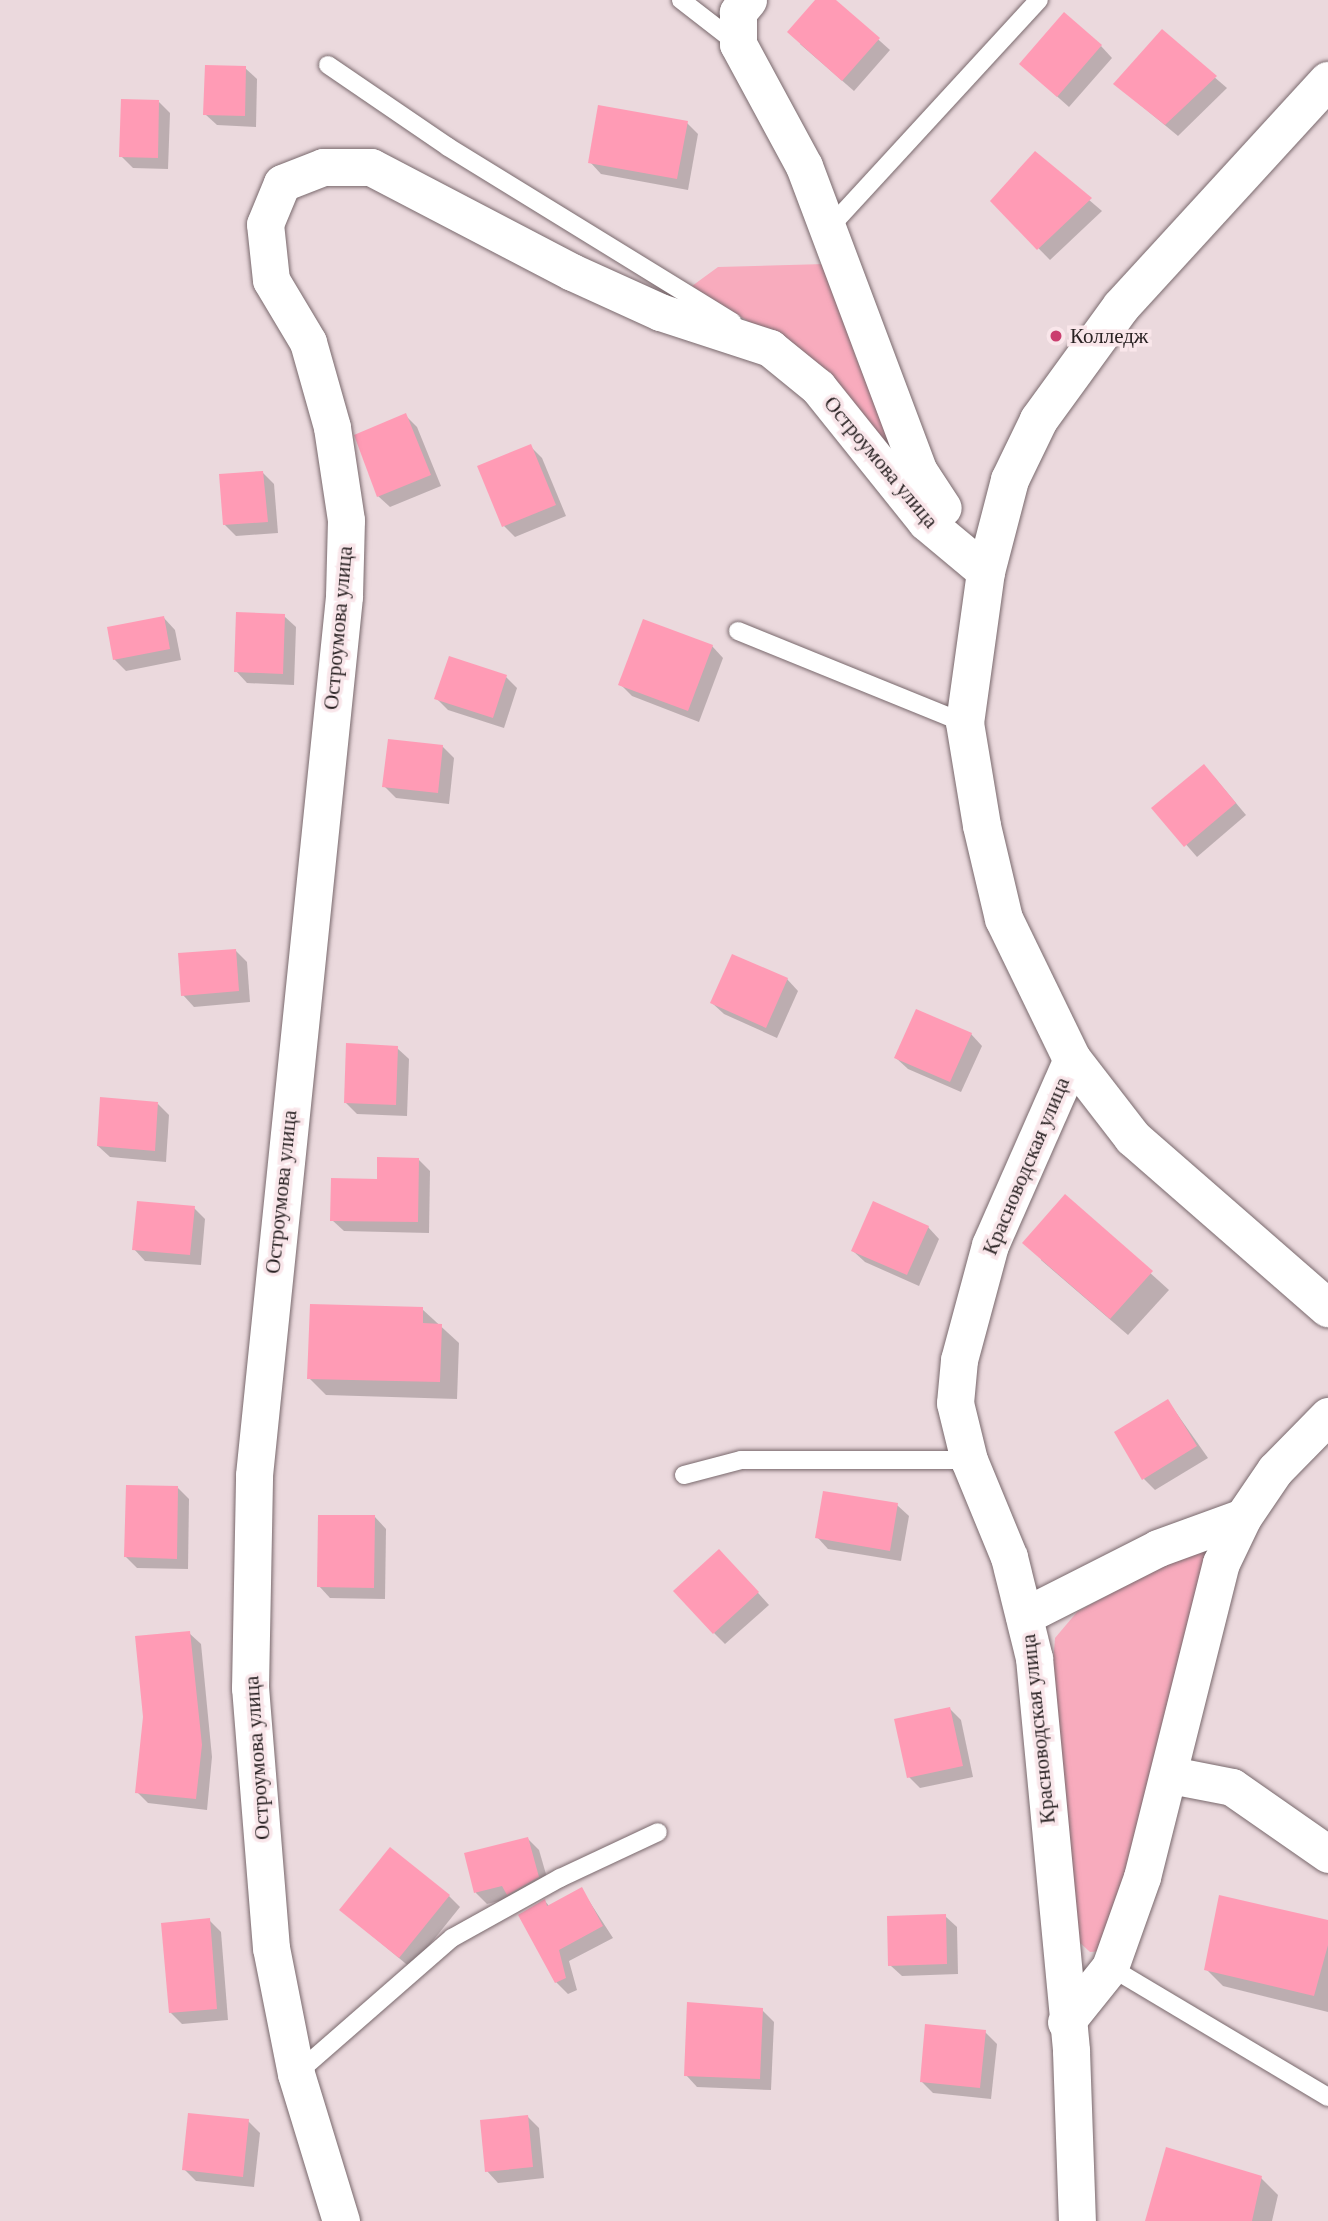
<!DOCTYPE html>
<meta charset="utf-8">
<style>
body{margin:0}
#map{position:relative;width:1328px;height:2221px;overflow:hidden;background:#ebd9dd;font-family:"Times New Roman",serif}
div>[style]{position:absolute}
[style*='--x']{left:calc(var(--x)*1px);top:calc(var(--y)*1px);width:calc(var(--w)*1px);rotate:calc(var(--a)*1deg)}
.green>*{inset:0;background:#f8abbd}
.shadow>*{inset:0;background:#0003}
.building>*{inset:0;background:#ff9bb5}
.roads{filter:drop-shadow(0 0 2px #79696d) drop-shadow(0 0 2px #79696d)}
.lane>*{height:18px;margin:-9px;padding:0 9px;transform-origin:9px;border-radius:9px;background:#fff}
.street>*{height:37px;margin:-18.5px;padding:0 18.5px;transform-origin:18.5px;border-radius:18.5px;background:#fff}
.secondary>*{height:38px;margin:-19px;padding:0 19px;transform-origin:19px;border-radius:19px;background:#fff}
.dots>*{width:19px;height:19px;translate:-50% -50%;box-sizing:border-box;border:4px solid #f9e6ea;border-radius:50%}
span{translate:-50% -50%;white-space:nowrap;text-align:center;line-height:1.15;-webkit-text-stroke:7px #f9e6ea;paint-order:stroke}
.poi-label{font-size:21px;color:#292223}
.left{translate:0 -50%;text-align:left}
.street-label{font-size:21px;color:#292223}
</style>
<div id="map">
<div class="green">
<i style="clip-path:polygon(825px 264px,856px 358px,904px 465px,805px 357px,692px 286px,718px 267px)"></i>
<i style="clip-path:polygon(1201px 1544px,1210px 1565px,1104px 1951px,1090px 1952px,1077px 1940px,1052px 1676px,1055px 1638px,1077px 1612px)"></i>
</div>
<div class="shadow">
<i style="clip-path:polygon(818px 0,834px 0,890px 50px,854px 91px,800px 44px)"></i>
<i style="clip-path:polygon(1162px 32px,1227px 88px,1178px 136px,1115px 84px)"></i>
<i style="clip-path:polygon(1101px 46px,1112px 58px,1069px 107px,1033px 75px)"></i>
<i style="clip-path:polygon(245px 68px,257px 79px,256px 127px,217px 125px,205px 114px)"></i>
<i style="clip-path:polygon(159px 102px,170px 113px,168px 169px,133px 168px,121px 156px)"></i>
<i style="clip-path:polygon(687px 123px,698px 134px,688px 190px,601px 174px,590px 162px)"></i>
<i style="clip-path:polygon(1035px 154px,1102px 211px,1050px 260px,992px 201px)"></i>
<i style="clip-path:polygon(405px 415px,417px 427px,441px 486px,390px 507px,378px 496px)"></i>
<i style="clip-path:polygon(530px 446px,542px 458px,566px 516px,515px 537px,504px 526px)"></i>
<i style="clip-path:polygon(263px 473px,274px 484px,278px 533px,236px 536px,224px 524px)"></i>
<i style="clip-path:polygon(284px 616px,296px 627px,294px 685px,247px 683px,236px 671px)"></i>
<i style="clip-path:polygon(164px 618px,175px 630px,181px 660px,126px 671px,114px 659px)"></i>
<i style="clip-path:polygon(712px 646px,723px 658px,699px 722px,632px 696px,621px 685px)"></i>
<i style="clip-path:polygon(506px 677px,517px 688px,504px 728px,448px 710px,436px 698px)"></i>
<i style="clip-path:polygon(442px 746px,454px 758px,449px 804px,396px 798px,384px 786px)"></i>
<i style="clip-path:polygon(1215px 778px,1246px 815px,1197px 857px,1154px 808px)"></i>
<i style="clip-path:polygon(235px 950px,247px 962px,250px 1002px,194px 1007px,183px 995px)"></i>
<i style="clip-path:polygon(787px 979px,798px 991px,777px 1038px,724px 1014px,712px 1003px)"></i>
<i style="clip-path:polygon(971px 1034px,982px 1046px,961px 1092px,908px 1069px,896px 1058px)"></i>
<i style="clip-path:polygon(397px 1048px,409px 1059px,407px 1116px,357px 1114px,345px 1102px)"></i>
<i style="clip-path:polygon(158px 1104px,169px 1115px,166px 1162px,110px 1157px,98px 1146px)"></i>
<i style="clip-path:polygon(418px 1159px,430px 1171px,429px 1233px,344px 1231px,332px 1220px,378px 1181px)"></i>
<i style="clip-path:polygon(1065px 1196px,1169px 1290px,1128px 1335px,1041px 1260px)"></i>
<i style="clip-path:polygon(194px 1208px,205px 1219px,201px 1265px,145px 1261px,134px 1249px)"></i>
<i style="clip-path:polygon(928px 1227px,939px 1239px,919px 1286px,865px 1262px,853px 1251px)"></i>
<i style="clip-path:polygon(422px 1309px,459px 1343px,457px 1399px,326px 1395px,309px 1378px)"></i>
<i style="clip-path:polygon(1168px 1401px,1208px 1458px,1155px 1490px,1144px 1479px)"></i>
<i style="clip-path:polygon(178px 1488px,189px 1499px,188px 1569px,137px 1568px,126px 1557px)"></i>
<i style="clip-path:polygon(897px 1505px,909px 1516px,901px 1561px,828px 1549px,817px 1537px)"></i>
<i style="clip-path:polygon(375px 1517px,386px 1529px,385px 1599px,330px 1598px,319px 1586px)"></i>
<i style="clip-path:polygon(730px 1562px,769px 1605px,725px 1644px,714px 1633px)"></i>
<i style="clip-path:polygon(189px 1633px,201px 1644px,212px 1757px,207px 1810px,148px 1803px,137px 1792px)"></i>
<i style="clip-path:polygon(950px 1709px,961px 1720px,973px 1777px,920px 1788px,909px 1777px)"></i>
<i style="clip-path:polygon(528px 1839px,539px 1850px,550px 1888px,487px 1904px,476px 1893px,466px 1855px)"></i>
<i style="clip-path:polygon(582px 1890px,613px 1938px,569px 1961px,577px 1990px,568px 1994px,556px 1982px,545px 1901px,550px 1907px)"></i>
<i style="clip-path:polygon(449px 1896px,460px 1907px,411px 1968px,341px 1910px)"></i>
<i style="clip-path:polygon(945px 1916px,957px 1927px,958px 1974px,902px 1976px,890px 1965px)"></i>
<i style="clip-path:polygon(209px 1920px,221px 1932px,228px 2020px,182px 2024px,170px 2012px)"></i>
<i style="clip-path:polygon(1328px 1922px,1328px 2012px,1223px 1986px,1206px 1969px)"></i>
<i style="clip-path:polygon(762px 2010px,774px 2022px,771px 2090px,697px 2087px,686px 2075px)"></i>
<i style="clip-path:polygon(985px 2032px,997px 2044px,991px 2099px,933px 2093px,921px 2081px)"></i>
<i style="clip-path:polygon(527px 2116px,539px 2128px,544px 2178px,498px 2183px,487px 2171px)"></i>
<i style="clip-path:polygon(248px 2121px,260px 2133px,254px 2187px,196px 2181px,184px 2169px)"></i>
<i style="clip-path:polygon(1261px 2178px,1278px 2195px,1272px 2221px,1147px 2221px)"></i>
</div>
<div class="building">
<i style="clip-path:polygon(815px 0,836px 0,880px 38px,842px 81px,787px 32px)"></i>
<i style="clip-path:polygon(1064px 12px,1102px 45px,1057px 97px,1019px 64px)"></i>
<i style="clip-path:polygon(1162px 29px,1217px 76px,1165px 125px,1113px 84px)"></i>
<i style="clip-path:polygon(205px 65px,246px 66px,245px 116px,203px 115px)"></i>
<i style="clip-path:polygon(121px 99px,159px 100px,158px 158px,119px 157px)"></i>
<i style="clip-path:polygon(598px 105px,688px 121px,677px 179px,588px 163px)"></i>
<i style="clip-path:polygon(1035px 151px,1092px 198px,1037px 250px,990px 201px)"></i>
<i style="clip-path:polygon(406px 413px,431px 475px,377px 497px,354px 435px)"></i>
<i style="clip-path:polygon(531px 444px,556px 505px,502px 527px,477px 466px)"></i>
<i style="clip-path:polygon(263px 471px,268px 522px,223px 525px,219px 474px)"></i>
<i style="clip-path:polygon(236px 612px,285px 614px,283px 674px,234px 672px)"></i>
<i style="clip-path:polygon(164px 616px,170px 649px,113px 660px,107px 627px)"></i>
<i style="clip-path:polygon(643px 619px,713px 645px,688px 711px,618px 685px)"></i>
<i style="clip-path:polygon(449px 656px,507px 675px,493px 718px,434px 699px)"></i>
<i style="clip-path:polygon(388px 739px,443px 745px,438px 793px,382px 787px)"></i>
<i style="clip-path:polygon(1204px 764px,1236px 803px,1184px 847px,1151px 808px)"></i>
<i style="clip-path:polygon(236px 949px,239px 991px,181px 996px,178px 953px)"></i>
<i style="clip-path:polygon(732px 954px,788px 978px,766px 1028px,710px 1003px)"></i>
<i style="clip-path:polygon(916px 1009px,972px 1033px,950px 1082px,894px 1058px)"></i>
<i style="clip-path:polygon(346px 1043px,398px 1046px,396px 1105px,344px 1103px)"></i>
<i style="clip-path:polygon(100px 1097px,158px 1102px,155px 1151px,97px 1146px)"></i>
<i style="clip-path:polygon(377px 1157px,419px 1158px,418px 1222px,330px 1221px,331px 1178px,377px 1179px)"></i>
<i style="clip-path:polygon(1065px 1194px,1153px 1271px,1110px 1319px,1022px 1243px)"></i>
<i style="clip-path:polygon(137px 1201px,195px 1206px,190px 1255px,132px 1250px)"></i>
<i style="clip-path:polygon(873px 1201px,929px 1226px,907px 1275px,851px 1251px)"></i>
<i style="clip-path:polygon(310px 1304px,423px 1307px,423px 1323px,442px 1324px,440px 1382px,307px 1379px)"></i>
<i style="clip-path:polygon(1168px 1399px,1197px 1446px,1142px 1480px,1114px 1432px)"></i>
<i style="clip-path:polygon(126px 1485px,178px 1486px,177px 1559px,124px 1557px)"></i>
<i style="clip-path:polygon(823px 1491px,898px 1503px,890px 1551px,815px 1538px)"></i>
<i style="clip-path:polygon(318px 1515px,375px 1515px,374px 1588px,317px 1587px)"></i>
<i style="clip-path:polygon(719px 1549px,759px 1592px,713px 1634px,673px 1591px)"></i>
<i style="clip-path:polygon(190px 1631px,202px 1745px,196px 1799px,135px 1793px,143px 1717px,135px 1636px)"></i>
<i style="clip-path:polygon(950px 1707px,963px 1766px,907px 1778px,894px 1719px)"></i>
<i style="clip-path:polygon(528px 1837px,539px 1877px,507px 1895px,502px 1886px,474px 1893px,464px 1853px)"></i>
<i style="clip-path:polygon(390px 1847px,450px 1895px,399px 1958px,339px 1910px)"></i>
<i style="clip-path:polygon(582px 1887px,603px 1926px,559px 1950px,566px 1978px,555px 1983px,518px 1915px,545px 1899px,547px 1906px)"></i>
<i style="clip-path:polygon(1219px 1895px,1328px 1920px,1328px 1945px,1314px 1996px,1204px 1970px)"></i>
<i style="clip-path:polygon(946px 1914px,947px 1964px,888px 1966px,887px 1916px)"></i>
<i style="clip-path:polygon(210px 1918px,217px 2009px,169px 2013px,161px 1923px)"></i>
<i style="clip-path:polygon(687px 2002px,763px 2008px,760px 2079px,684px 2076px)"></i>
<i style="clip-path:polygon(925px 2024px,986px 2030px,980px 2088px,920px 2082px)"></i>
<i style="clip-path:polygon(188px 2113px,249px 2119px,243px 2177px,182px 2170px)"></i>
<i style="clip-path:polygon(528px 2115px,533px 2167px,485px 2172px,480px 2120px)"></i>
<i style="clip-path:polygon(1166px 2147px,1262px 2176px,1252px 2221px,1145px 2221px)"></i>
</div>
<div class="roads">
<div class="lane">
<i style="--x:681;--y:0;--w:72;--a:37.7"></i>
<i style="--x:328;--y:65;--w:145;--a:34.3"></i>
<i style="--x:448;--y:147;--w:334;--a:31.6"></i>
<i style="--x:829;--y:228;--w:310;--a:-47.4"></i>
<i style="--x:738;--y:631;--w:245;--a:22.1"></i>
<i style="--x:684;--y:1475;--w:59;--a:-14.7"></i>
<i style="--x:741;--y:1460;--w:228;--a:0"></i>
<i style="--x:1110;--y:1967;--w:254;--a:30.8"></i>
<i style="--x:296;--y:2074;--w:207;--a:-41.1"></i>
<i style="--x:452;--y:1938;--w:124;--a:-29.1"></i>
<i style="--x:560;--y:1878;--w:108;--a:-25.1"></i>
</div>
<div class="street">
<i style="--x:748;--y:0;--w:16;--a:130"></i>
<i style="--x:738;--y:12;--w:32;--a:90"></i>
<i style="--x:738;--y:44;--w:139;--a:61.6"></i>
<i style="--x:804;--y:166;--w:325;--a:69.4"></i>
<i style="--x:918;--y:470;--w:45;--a:56.7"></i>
<i style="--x:1072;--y:1059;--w:203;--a:113.8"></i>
<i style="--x:990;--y:1245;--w:119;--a:105.1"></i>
<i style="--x:959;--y:1360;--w:43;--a:95.3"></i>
<i style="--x:955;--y:1403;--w:59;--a:76.2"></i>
<i style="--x:969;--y:1460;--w:105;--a:67.6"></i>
<i style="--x:1009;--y:1557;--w:104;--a:76.1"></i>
<i style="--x:1034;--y:1658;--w:395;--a:84.6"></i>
<i style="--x:1071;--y:2051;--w:170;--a:88"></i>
<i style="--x:1024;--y:1616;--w:150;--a:-26.9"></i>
<i style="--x:1158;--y:1548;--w:90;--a:-20"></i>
<i style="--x:1171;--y:1775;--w:62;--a:11.1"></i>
<i style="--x:1232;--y:1787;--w:117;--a:34.9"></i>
<i style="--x:1066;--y:2022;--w:70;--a:-51.3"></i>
<i style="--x:1110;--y:1967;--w:96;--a:-70.4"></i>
<i style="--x:1142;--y:1877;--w:324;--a:-75.9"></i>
<i style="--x:1221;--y:1563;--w:51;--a:-64.4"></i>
<i style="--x:1243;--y:1517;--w:57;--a:-55.8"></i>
<i style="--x:1275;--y:1470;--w:76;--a:-45.5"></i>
<i style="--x:341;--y:2221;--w:154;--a:-107"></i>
<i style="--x:296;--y:2074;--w:128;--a:-101.2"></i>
<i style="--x:271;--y:1948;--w:261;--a:-94.6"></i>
<i style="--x:250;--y:1688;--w:213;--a:-88.9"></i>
<i style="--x:254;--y:1475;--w:884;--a:-84.15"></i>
<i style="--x:344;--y:596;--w:76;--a:-88.5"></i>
<i style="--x:346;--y:520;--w:94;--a:-98.6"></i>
<i style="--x:332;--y:427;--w:88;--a:-105.8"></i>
<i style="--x:308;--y:342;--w:72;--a:-120.8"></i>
<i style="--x:271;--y:280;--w:56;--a:-96.1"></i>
<i style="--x:265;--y:224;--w:44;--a:-67.5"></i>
<i style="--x:282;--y:183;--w:44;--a:-21.3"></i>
<i style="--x:323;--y:167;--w:48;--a:0"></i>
<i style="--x:371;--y:167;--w:227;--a:27.6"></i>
<i style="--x:572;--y:272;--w:97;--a:24.4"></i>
<i style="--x:660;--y:312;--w:116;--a:18.1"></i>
<i style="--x:770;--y:348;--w:62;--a:39.1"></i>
<i style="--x:818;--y:387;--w:173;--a:51.3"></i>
<i style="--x:926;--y:522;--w:78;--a:39.8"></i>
</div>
<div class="secondary">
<i style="--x:1328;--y:81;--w:306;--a:132.5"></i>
<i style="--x:1121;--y:307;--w:140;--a:126"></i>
<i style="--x:1039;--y:420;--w:67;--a:115.8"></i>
<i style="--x:1010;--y:480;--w:95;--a:104.6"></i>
<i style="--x:986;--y:572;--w:152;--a:97.9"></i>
<i style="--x:965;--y:723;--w:104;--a:80.6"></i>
<i style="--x:982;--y:826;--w:96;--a:76.7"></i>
<i style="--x:1004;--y:919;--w:156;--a:64.1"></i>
<i style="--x:1072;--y:1059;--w:100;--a:52.3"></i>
<i style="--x:1133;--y:1138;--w:259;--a:41.1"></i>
</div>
</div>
<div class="dots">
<i style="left:1056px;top:336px;background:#ca3e6f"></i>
</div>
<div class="poi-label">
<span class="left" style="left:1070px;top:336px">Колледж</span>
</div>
<div class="street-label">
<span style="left:881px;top:462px;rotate:50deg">Остроумова улица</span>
<span style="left:338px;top:628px;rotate:-85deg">Остроумова улица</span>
<span style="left:1026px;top:1166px;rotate:-67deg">Красноводская улица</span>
<span style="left:281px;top:1192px;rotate:-84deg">Остроумова улица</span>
<span style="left:1038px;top:1729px;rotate:-96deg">Красноводская улица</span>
<span style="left:257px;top:1758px;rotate:-94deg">Остроумова улица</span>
</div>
</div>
